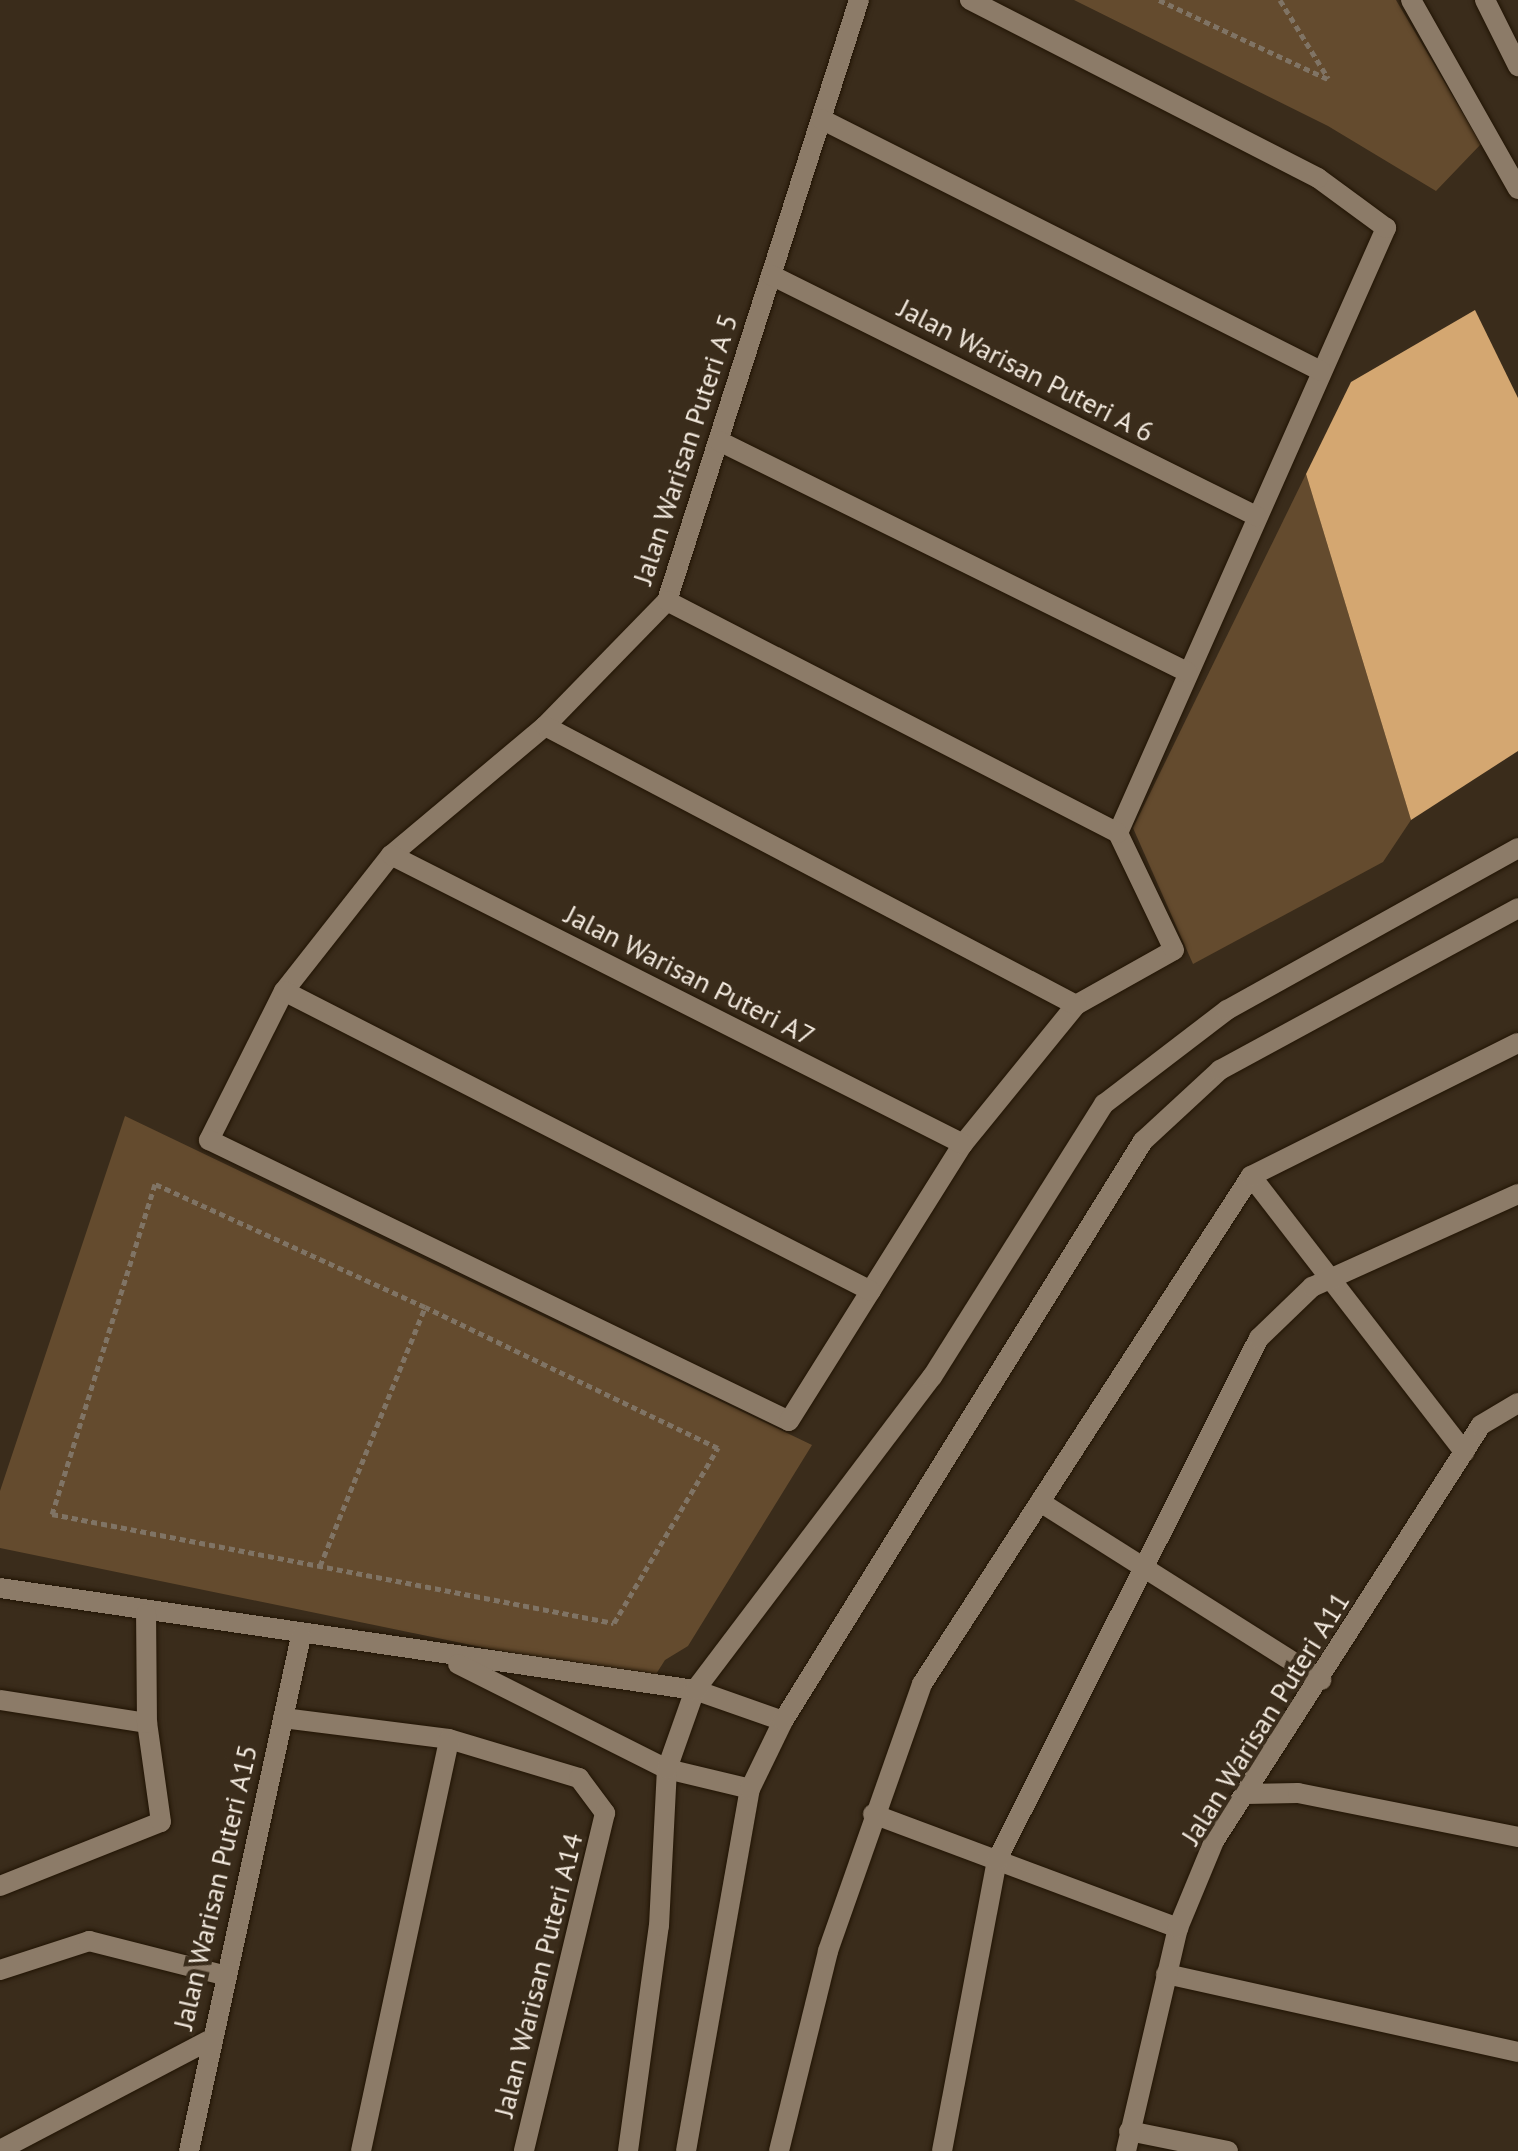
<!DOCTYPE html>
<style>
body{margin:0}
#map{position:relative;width:1518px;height:2151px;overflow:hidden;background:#3a2c1b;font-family:"PT Sans",sans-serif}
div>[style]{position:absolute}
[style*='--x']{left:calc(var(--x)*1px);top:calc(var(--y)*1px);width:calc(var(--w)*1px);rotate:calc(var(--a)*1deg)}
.green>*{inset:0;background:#644b2e}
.building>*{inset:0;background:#d4a771}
.path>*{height:5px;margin-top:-2.5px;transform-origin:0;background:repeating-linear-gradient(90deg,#807465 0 6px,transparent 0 10px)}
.roads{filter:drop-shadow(0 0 2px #211404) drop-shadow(0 0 2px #211404)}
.minor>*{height:20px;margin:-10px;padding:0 10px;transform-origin:10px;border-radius:10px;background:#8c7b68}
span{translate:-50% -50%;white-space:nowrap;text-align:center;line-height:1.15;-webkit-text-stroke:8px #3a2c1b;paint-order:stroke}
.street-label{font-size:28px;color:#f1e8dd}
</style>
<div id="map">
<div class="green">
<i style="clip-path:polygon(1074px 0,1396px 0,1481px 144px,1436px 191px,1328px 126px)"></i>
<i style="clip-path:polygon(1306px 474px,1411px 820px,1383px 862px,1193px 964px,1133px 828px)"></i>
<i style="clip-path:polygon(125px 1116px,812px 1445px,688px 1646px,665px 1660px,651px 1682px,0 1548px,0 1491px)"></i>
</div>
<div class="building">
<i style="clip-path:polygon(1475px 310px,1518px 398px,1518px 751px,1411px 820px,1306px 474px,1351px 382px)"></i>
</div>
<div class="path">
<i style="--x:1159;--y:0;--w:187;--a:25.1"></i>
<i style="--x:1280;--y:0;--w:92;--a:58.4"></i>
<i style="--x:320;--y:1566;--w:279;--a:-67.9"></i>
<i style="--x:425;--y:1307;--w:297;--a:-155.5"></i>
<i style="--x:155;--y:1184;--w:346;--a:107.3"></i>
<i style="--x:52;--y:1514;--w:572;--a:10.98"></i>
<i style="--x:614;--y:1623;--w:204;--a:-59.3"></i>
<i style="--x:718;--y:1448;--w:325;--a:-154.3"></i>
</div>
<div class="roads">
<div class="minor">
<i style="--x:859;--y:0;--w:631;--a:107.72"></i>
<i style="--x:667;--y:601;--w:175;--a:134.3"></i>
<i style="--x:545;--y:726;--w:201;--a:140"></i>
<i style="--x:391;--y:855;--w:173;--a:128.2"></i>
<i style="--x:284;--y:991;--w:167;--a:116.7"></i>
<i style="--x:209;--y:1140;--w:644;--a:25.85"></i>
<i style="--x:789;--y:1421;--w:327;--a:-57.9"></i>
<i style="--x:963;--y:1144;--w:179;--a:-50.9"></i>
<i style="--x:1076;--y:1005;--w:112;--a:-29.3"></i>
<i style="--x:1174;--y:950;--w:130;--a:-115.6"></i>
<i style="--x:1118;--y:833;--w:662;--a:-66.11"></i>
<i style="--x:1386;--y:228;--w:84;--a:-143.7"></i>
<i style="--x:1318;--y:178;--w:391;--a:-152.9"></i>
<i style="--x:1411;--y:0;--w:217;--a:60.5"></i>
<i style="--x:1485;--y:0;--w:74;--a:63.4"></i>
<i style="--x:821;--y:119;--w:560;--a:26.75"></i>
<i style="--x:771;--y:275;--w:542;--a:26.42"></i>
<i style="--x:719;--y:441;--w:522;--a:26.27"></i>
<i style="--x:667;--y:601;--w:507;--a:27.22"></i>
<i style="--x:545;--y:726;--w:600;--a:27.72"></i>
<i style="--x:391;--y:855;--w:641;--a:26.8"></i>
<i style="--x:284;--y:991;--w:659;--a:27.07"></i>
<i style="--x:1251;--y:1176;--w:349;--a:52.3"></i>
<i style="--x:1040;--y:1502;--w:333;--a:32.3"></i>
<i style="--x:0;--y:1588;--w:702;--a:8.35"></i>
<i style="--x:695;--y:1690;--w:93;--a:19.4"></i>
<i style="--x:458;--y:1664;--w:234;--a:26.7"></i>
<i style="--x:667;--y:1769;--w:85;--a:13.5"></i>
<i style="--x:0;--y:1700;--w:149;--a:8.9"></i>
<i style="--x:283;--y:1718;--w:167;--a:7.2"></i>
<i style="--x:449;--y:1739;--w:136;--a:16.7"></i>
<i style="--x:579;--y:1778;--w:44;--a:53.4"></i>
<i style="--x:605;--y:1813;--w:348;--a:103.5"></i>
<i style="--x:1246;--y:1794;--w:52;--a:-1.1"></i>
<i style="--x:1298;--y:1793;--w:224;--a:11.3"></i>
<i style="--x:873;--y:1814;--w:326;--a:20.5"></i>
<i style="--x:0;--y:1886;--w:173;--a:-21.7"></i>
<i style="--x:161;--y:1822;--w:100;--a:-98"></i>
<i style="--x:147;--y:1723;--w:109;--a:-90.5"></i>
<i style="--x:0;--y:1970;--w:94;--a:-18"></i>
<i style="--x:89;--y:1941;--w:142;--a:14.2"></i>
<i style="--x:1166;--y:1974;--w:361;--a:12.5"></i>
<i style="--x:1129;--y:2131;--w:101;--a:11.4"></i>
<i style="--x:0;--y:2150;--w:235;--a:-27.7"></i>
<i style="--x:189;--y:2151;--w:527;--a:-77.73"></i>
<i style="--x:361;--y:2151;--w:421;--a:-77.9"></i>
<i style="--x:628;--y:2151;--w:227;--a:-82.2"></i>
<i style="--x:659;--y:1926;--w:157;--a:-87.1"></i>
<i style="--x:667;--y:1769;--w:84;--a:-70.5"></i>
<i style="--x:695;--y:1690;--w:393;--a:-52.9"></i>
<i style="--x:932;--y:1377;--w:323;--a:-57.8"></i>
<i style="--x:1104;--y:1104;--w:155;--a:-37.4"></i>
<i style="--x:1227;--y:1010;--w:333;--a:-29.1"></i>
<i style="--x:686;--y:2151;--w:368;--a:-80"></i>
<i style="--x:750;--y:1789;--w:76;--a:-64.1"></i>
<i style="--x:783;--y:1721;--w:683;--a:-58.17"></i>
<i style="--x:1143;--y:1141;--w:105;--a:-42.7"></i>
<i style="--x:1220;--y:1070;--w:339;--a:-28.5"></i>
<i style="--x:779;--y:2151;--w:206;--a:-76.2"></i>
<i style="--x:828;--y:1951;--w:283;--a:-70.6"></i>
<i style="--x:922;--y:1684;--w:605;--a:-57.07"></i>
<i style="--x:1251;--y:1176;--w:298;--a:-26.5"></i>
<i style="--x:942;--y:2151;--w:296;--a:-79.3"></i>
<i style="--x:997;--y:1860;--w:584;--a:-63.35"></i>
<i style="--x:1259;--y:1338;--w:74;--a:-43.9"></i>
<i style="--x:1312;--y:1287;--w:226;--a:-24.3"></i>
<i style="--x:1126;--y:2151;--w:229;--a:-76.9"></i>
<i style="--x:1178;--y:1928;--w:94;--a:-67.5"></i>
<i style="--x:1214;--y:1841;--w:494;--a:-57.3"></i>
<i style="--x:1481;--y:1425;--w:43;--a:-30.7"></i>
</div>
</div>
<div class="street-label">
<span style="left:1026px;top:370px;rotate:27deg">Jalan Warisan Puteri A 6</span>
<span style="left:685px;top:449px;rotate:-72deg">Jalan Warisan Puteri A 5</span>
<span style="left:690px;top:975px;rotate:27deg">Jalan Warisan Puteri A7</span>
<span style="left:1265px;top:1718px;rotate:-58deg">Jalan Warisan Puteri A11</span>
<span style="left:215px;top:1887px;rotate:-77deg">Jalan Warisan Puteri A15</span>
<span style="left:538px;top:1975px;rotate:-76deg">Jalan Warisan Puteri A14</span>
</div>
</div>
